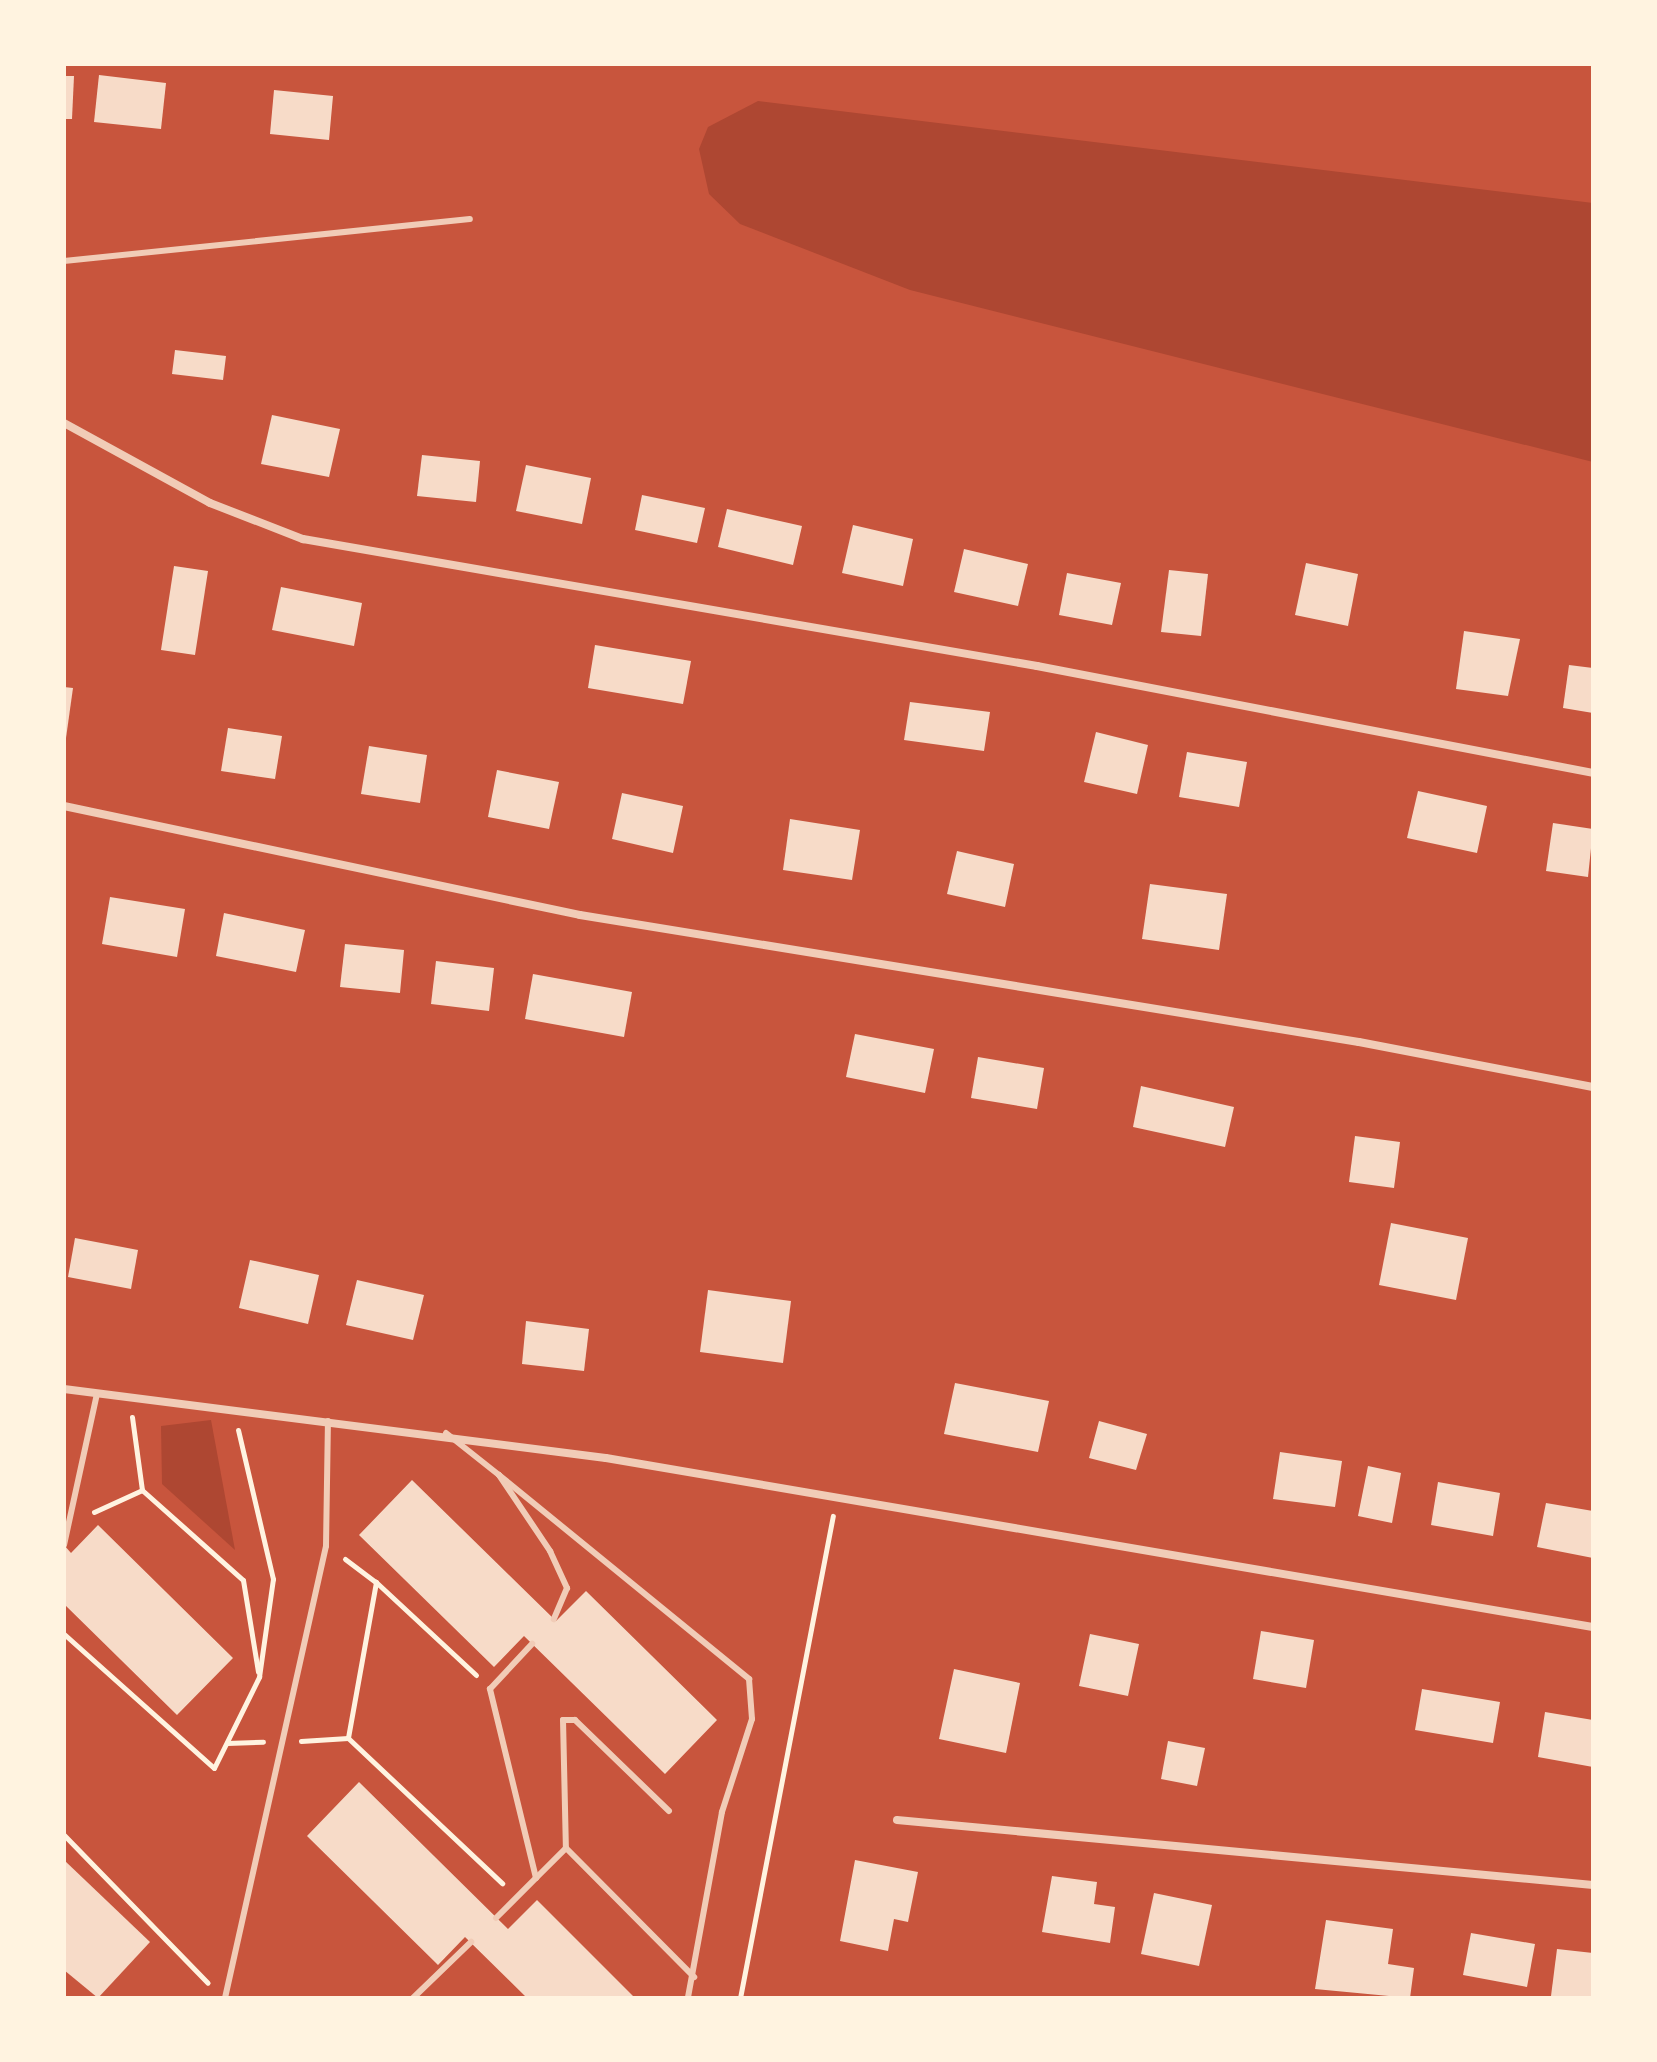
<!DOCTYPE html>
<style>
body{margin:0}
#map{position:relative;width:1657px;height:2062px;overflow:hidden;background:#c8553d;font-family:Lora,serif}
div>[style]{position:absolute}
[style*='--x']{left:calc(var(--x)*1px);top:calc(var(--y)*1px);width:calc(var(--w)*1px);rotate:calc(var(--a)*1deg)}
.green>*{inset:0;background:#ae4732}
.building>*{inset:0;background:#f7dbc8}
.path>*{height:5px;margin:-2.5px;padding:0 2.5px;transform-origin:2.5px;border-radius:2.5px;background:#fff3e0}
.service>*{height:6px;margin:-3px;padding:0 3px;transform-origin:3px;border-radius:3px;background:#f1ccb7}
.minor>*{height:8px;margin:-4px;padding:0 4px;transform-origin:4px;border-radius:4px;background:#f1ccb7}
span{translate:-50% -50%;white-space:nowrap;text-align:center;line-height:1.15;-webkit-text-stroke:8px #fff3e0;paint-order:stroke}
.frame{position:absolute;inset:0;border:66px solid #fff3e0;pointer-events:none}
</style>
<div id="map">
<div class="green">
<i style="clip-path:polygon(758px 101px,1593px 203px,1593px 462px,910px 290px,740px 224px,709px 194px,699px 149px,708px 127px)"></i>
<i style="clip-path:polygon(211px 1420px,235px 1550px,162px 1484px,161px 1426px)"></i>
</div>
<div class="building">
<i style="clip-path:polygon(99px 75px,166px 83px,161px 129px,94px 122px)"></i>
<i style="clip-path:polygon(64px 76px,74px 76px,72px 119px,64px 119px)"></i>
<i style="clip-path:polygon(274px 90px,333px 96px,329px 140px,270px 134px)"></i>
<i style="clip-path:polygon(175px 350px,226px 356px,223px 380px,172px 374px)"></i>
<i style="clip-path:polygon(272px 415px,340px 429px,329px 477px,261px 464px)"></i>
<i style="clip-path:polygon(422px 455px,480px 461px,476px 502px,417px 496px)"></i>
<i style="clip-path:polygon(526px 465px,591px 478px,582px 524px,516px 511px)"></i>
<i style="clip-path:polygon(642px 495px,705px 508px,697px 543px,635px 530px)"></i>
<i style="clip-path:polygon(727px 509px,802px 526px,793px 565px,718px 547px)"></i>
<i style="clip-path:polygon(853px 525px,913px 539px,903px 586px,842px 573px)"></i>
<i style="clip-path:polygon(964px 549px,1028px 564px,1018px 606px,954px 592px)"></i>
<i style="clip-path:polygon(1306px 563px,1358px 574px,1348px 626px,1295px 615px)"></i>
<i style="clip-path:polygon(174px 566px,208px 571px,195px 655px,161px 650px)"></i>
<i style="clip-path:polygon(1169px 570px,1208px 574px,1201px 636px,1161px 632px)"></i>
<i style="clip-path:polygon(1067px 573px,1121px 583px,1112px 625px,1059px 615px)"></i>
<i style="clip-path:polygon(281px 587px,362px 603px,354px 646px,272px 630px)"></i>
<i style="clip-path:polygon(1464px 631px,1520px 639px,1508px 696px,1456px 689px)"></i>
<i style="clip-path:polygon(595px 645px,691px 661px,683px 704px,588px 688px)"></i>
<i style="clip-path:polygon(1569px 665px,1593px 668px,1593px 713px,1563px 708px)"></i>
<i style="clip-path:polygon(64px 687px,73px 688px,66px 738px,64px 738px)"></i>
<i style="clip-path:polygon(910px 702px,990px 712px,984px 751px,904px 740px)"></i>
<i style="clip-path:polygon(228px 728px,282px 736px,275px 779px,221px 771px)"></i>
<i style="clip-path:polygon(1096px 732px,1148px 745px,1137px 794px,1084px 782px)"></i>
<i style="clip-path:polygon(369px 746px,427px 755px,420px 803px,361px 794px)"></i>
<i style="clip-path:polygon(1187px 752px,1247px 762px,1239px 807px,1179px 797px)"></i>
<i style="clip-path:polygon(497px 770px,559px 782px,549px 829px,488px 817px)"></i>
<i style="clip-path:polygon(1418px 791px,1487px 806px,1477px 853px,1407px 838px)"></i>
<i style="clip-path:polygon(622px 793px,683px 806px,673px 853px,612px 839px)"></i>
<i style="clip-path:polygon(790px 819px,860px 830px,852px 880px,783px 870px)"></i>
<i style="clip-path:polygon(1553px 823px,1593px 829px,1588px 877px,1546px 871px)"></i>
<i style="clip-path:polygon(957px 851px,1014px 864px,1005px 907px,947px 894px)"></i>
<i style="clip-path:polygon(1150px 884px,1227px 894px,1219px 950px,1142px 939px)"></i>
<i style="clip-path:polygon(110px 897px,185px 909px,177px 957px,102px 944px)"></i>
<i style="clip-path:polygon(224px 913px,305px 930px,296px 972px,216px 956px)"></i>
<i style="clip-path:polygon(345px 944px,404px 950px,400px 993px,340px 987px)"></i>
<i style="clip-path:polygon(436px 961px,494px 968px,489px 1011px,431px 1004px)"></i>
<i style="clip-path:polygon(533px 974px,632px 992px,624px 1037px,525px 1019px)"></i>
<i style="clip-path:polygon(855px 1034px,934px 1049px,925px 1093px,846px 1077px)"></i>
<i style="clip-path:polygon(978px 1057px,1044px 1068px,1037px 1109px,971px 1098px)"></i>
<i style="clip-path:polygon(1141px 1086px,1234px 1107px,1225px 1147px,1133px 1127px)"></i>
<i style="clip-path:polygon(1355px 1136px,1400px 1142px,1394px 1188px,1349px 1182px)"></i>
<i style="clip-path:polygon(1391px 1223px,1468px 1238px,1456px 1300px,1379px 1285px)"></i>
<i style="clip-path:polygon(75px 1238px,138px 1250px,131px 1289px,68px 1277px)"></i>
<i style="clip-path:polygon(250px 1260px,319px 1275px,308px 1324px,239px 1308px)"></i>
<i style="clip-path:polygon(357px 1280px,424px 1295px,413px 1340px,346px 1325px)"></i>
<i style="clip-path:polygon(708px 1290px,791px 1301px,783px 1363px,700px 1352px)"></i>
<i style="clip-path:polygon(526px 1321px,589px 1329px,584px 1371px,522px 1364px)"></i>
<i style="clip-path:polygon(955px 1383px,1049px 1401px,1038px 1452px,944px 1434px)"></i>
<i style="clip-path:polygon(1099px 1421px,1147px 1434px,1136px 1470px,1089px 1458px)"></i>
<i style="clip-path:polygon(1280px 1452px,1342px 1461px,1335px 1507px,1273px 1499px)"></i>
<i style="clip-path:polygon(1368px 1466px,1401px 1473px,1392px 1523px,1358px 1516px)"></i>
<i style="clip-path:polygon(412px 1480px,556px 1621px,586px 1591px,717px 1720px,665px 1774px,524px 1636px,494px 1667px,359px 1535px)"></i>
<i style="clip-path:polygon(1438px 1482px,1500px 1493px,1493px 1536px,1431px 1525px)"></i>
<i style="clip-path:polygon(1546px 1503px,1593px 1511px,1593px 1558px,1537px 1547px)"></i>
<i style="clip-path:polygon(98px 1525px,233px 1658px,177px 1715px,64px 1604px,64px 1545px,71px 1553px)"></i>
<i style="clip-path:polygon(1261px 1631px,1314px 1640px,1306px 1688px,1253px 1679px)"></i>
<i style="clip-path:polygon(1090px 1634px,1139px 1644px,1128px 1696px,1079px 1686px)"></i>
<i style="clip-path:polygon(954px 1669px,1020px 1683px,1006px 1753px,939px 1739px)"></i>
<i style="clip-path:polygon(1422px 1689px,1500px 1702px,1493px 1743px,1415px 1730px)"></i>
<i style="clip-path:polygon(1545px 1712px,1593px 1720px,1593px 1767px,1538px 1757px)"></i>
<i style="clip-path:polygon(1168px 1741px,1205px 1748px,1197px 1786px,1161px 1779px)"></i>
<i style="clip-path:polygon(359px 1782px,508px 1929px,537px 1900px,635px 1998px,527px 1998px,465px 1937px,438px 1965px,307px 1836px)"></i>
<i style="clip-path:polygon(64px 1860px,150px 1942px,98px 1998px,64px 1970px)"></i>
<i style="clip-path:polygon(855px 1860px,918px 1872px,908px 1922px,894px 1919px,888px 1951px,840px 1941px)"></i>
<i style="clip-path:polygon(1052px 1876px,1097px 1882px,1094px 1904px,1115px 1907px,1110px 1943px,1042px 1932px)"></i>
<i style="clip-path:polygon(1154px 1893px,1212px 1905px,1199px 1966px,1141px 1954px)"></i>
<i style="clip-path:polygon(1326px 1920px,1393px 1929px,1388px 1964px,1414px 1968px,1410px 1998px,1315px 1989px)"></i>
<i style="clip-path:polygon(1471px 1933px,1535px 1944px,1527px 1987px,1463px 1975px)"></i>
<i style="clip-path:polygon(1557px 1949px,1593px 1953px,1593px 1998px,1551px 1996px)"></i>
</div>
<div class="path">
<i style="--x:132;--y:1417;--w:74;--a:82.2"></i>
<i style="--x:142;--y:1490;--w:135;--a:41.7"></i>
<i style="--x:243;--y:1580;--w:93;--a:80.7"></i>
<i style="--x:94;--y:1512;--w:53;--a:-24.6"></i>
<i style="--x:345;--y:1559;--w:39;--a:37"></i>
<i style="--x:64;--y:1634;--w:201;--a:41.8"></i>
<i style="--x:214;--y:1768;--w:102;--a:-63.7"></i>
<i style="--x:259;--y:1677;--w:99;--a:-81.9"></i>
<i style="--x:273;--y:1579;--w:153;--a:-103.2"></i>
<i style="--x:476;--y:1675;--w:137;--a:-137.1"></i>
<i style="--x:376;--y:1582;--w:158;--a:100.2"></i>
<i style="--x:348;--y:1738;--w:212;--a:43.3"></i>
<i style="--x:301;--y:1741;--w:47;--a:-3.7"></i>
<i style="--x:227;--y:1743;--w:36;--a:-2"></i>
<i style="--x:64;--y:1835;--w:206;--a:45.8"></i>
<i style="--x:740;--y:1998;--w:491;--a:-79.1"></i>
</div>
<div class="service">
<i style="--x:64;--y:261;--w:408;--a:-5.9"></i>
<i style="--x:446;--y:1433;--w:68;--a:38.4"></i>
<i style="--x:499;--y:1475;--w:92;--a:56.1"></i>
<i style="--x:550;--y:1551;--w:41;--a:65.3"></i>
<i style="--x:567;--y:1588;--w:34;--a:113"></i>
<i style="--x:499;--y:1475;--w:323;--a:39.2"></i>
<i style="--x:749;--y:1679;--w:40;--a:85.7"></i>
<i style="--x:752;--y:1719;--w:98;--a:107.9"></i>
<i style="--x:722;--y:1812;--w:189;--a:100.4"></i>
<i style="--x:64;--y:1545;--w:155;--a:-77.7"></i>
<i style="--x:669;--y:1811;--w:131;--a:-135.9"></i>
<i style="--x:575;--y:1720;--w:12;--a:180"></i>
<i style="--x:563;--y:1720;--w:128;--a:88.7"></i>
<i style="--x:566;--y:1848;--w:182;--a:45.2"></i>
<i style="--x:536;--y:1878;--w:42;--a:-45"></i>
<i style="--x:496;--y:1918;--w:57;--a:-45"></i>
<i style="--x:536;--y:1878;--w:195;--a:-103.7"></i>
<i style="--x:490;--y:1689;--w:62;--a:-47"></i>
<i style="--x:225;--y:1998;--w:463;--a:-77.4"></i>
<i style="--x:326;--y:1546;--w:125;--a:-89.1"></i>
<i style="--x:413;--y:1998;--w:81;--a:-44"></i>
</div>
<div class="minor">
<i style="--x:64;--y:423;--w:166;--a:28.7"></i>
<i style="--x:210;--y:503;--w:100;--a:21.2"></i>
<i style="--x:303;--y:539;--w:745;--a:9.82"></i>
<i style="--x:1037;--y:666;--w:566;--a:10.89"></i>
<i style="--x:64;--y:806;--w:527;--a:11.93"></i>
<i style="--x:580;--y:915;--w:789;--a:9.26"></i>
<i style="--x:1359;--y:1042;--w:238;--a:10.9"></i>
<i style="--x:64;--y:1389;--w:546;--a:7.26"></i>
<i style="--x:606;--y:1458;--w:1001;--a:9.72"></i>
<i style="--x:897;--y:1820;--w:699;--a:5.34"></i>
</div>
<div class="frame"></div>
</div>
